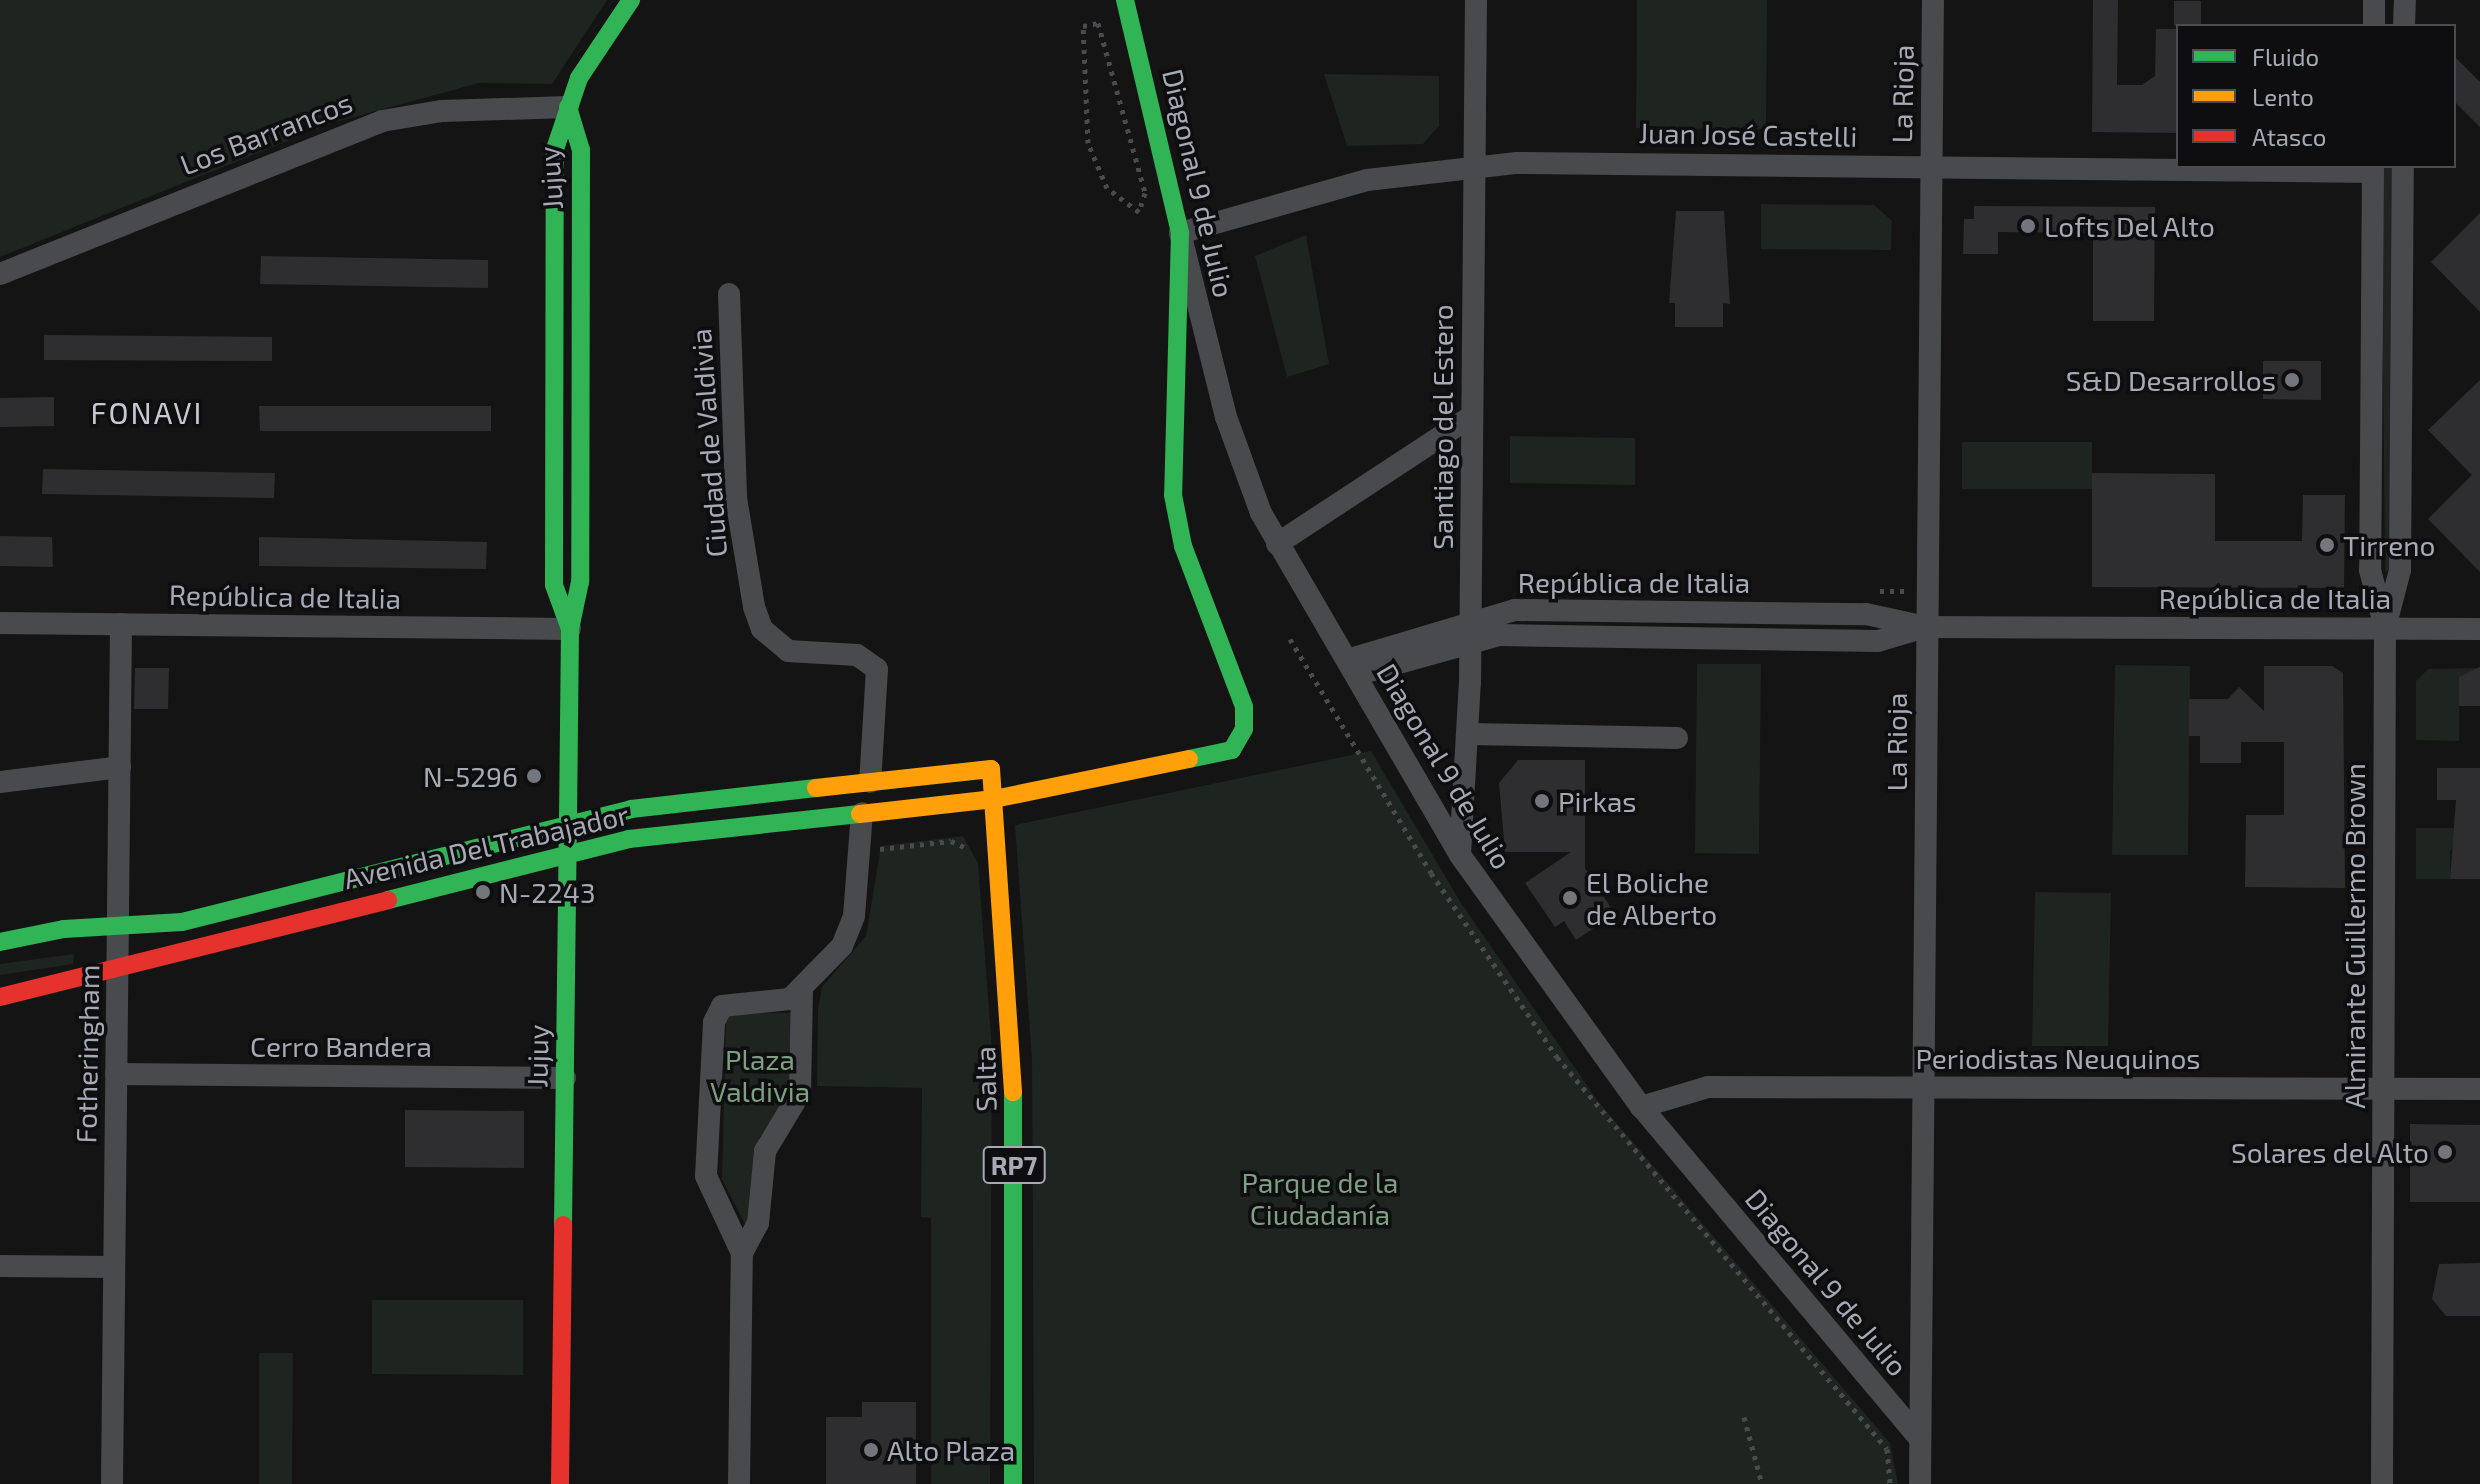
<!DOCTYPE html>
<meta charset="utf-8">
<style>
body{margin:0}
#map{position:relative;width:2480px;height:1484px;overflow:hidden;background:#141414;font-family:"Exo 2",sans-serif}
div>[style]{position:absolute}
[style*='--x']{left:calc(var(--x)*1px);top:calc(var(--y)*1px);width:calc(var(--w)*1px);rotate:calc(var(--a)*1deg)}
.green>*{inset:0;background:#1e241f}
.building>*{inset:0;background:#2e2e30}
.path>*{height:5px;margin-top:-2.5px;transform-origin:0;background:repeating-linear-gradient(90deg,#4a4b4f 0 4px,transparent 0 10px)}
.street>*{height:22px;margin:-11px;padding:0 11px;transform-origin:11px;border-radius:11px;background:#494a4d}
.fast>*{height:18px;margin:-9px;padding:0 9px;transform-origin:9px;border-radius:9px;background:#30b455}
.slow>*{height:18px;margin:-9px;padding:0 9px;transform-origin:9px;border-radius:9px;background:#ff9f0a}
.jam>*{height:18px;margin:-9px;padding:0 9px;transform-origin:9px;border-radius:9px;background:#e5322d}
.dots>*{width:22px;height:22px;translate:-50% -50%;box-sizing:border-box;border:4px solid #0e0e10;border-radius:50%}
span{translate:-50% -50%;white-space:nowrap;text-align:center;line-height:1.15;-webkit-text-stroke:7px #0e0e10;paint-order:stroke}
.shield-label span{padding:2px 6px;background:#0e0e10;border:2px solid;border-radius:6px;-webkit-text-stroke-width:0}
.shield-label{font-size:26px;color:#a6aab5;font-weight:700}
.street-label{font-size:28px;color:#a6aab5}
.poi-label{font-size:28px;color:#a6aab5}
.left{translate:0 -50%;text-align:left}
.right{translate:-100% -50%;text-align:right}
.park-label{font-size:28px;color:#7e9f80}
.neighbourhood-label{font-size:30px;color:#c6c9d1;letter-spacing:2px}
.legend{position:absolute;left:2176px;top:24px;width:280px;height:144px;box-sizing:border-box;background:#0e0e10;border:2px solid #4b4c52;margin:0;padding:10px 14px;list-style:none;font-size:24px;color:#a6aab5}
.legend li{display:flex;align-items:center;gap:16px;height:40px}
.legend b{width:40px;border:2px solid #4b4c52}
</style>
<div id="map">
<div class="green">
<i style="clip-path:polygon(0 0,607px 0,552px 84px,479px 83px,332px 123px,0 257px)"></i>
<i style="clip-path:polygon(1637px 0,1767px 0,1766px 129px,1636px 128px)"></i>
<i style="clip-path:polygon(1324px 74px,1439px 76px,1439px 126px,1423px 144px,1347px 146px)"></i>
<i style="clip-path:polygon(2381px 166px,2394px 166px,2393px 566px,2385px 572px)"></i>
<i style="clip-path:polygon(1761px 204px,1874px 205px,1892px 221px,1891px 250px,1761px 249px)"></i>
<i style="clip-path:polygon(1306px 235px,1329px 364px,1287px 377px,1255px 256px)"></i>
<i style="clip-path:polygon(1510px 436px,1635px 438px,1635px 485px,1510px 483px)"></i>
<i style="clip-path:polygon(1962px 442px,2092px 442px,2092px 489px,1962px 489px)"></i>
<i style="clip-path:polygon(1697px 664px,1761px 664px,1759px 854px,1695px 853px)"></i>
<i style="clip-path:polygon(2115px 665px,2190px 666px,2188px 855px,2112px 855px)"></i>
<i style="clip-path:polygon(2480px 668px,2459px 678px,2459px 741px,2416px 740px,2416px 681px,2428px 669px)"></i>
<i style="clip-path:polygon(1371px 751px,1461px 903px,1597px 1100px,1890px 1443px,1898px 1484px,1034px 1484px,1032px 1059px,1015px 825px)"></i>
<i style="clip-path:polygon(2416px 828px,2465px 828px,2450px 851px,2450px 879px,2416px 879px)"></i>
<i style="clip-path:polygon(963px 836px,978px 863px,992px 1050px,990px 1484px,931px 1484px,931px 1218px,921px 1217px,922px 1088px,817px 1086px,818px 1009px,822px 987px,866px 936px,881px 846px)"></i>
<i style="clip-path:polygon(2035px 892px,2111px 893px,2108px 1046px,2032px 1046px)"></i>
<i style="clip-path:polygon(74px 954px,73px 964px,0 975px,0 964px)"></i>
<i style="clip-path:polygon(735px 1012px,791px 1013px,794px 1089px,759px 1138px,754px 1217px,746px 1226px,722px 1179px,726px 1019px)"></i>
<i style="clip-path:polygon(372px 1300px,523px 1300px,523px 1375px,372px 1374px)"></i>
<i style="clip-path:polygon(259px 1353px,293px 1353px,292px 1484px,259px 1484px)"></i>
</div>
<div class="building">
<i style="clip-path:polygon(2093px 0,2118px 0,2117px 85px,2142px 85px,2155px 76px,2156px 29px,2178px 29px,2178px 133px,2092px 132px)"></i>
<i style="clip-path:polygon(2174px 1px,2201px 1px,2201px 26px,2174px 26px)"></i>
<i style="clip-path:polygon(2454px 56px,2480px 82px,2480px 127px,2454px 101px)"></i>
<i style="clip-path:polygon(1974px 206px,2155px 207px,2154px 321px,2093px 321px,2093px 233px,1998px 232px,1998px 254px,1963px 254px,1964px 219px,1974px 219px)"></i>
<i style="clip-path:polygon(1676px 211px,1724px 211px,1730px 304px,1723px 303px,1723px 327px,1675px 327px,1675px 303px,1669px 303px)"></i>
<i style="clip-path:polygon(2480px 213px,2480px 312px,2431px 262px)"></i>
<i style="clip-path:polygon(261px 256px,488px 260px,488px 288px,260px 284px)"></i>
<i style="clip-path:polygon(44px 335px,272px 337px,272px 361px,44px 360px)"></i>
<i style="clip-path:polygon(2263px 361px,2321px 361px,2321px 400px,2263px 399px)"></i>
<i style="clip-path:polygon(2480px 380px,2480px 572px,2428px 519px,2472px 475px,2428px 430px)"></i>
<i style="clip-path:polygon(54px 397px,54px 426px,0 427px,0 398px)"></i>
<i style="clip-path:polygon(259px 406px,491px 406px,491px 431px,260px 431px)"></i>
<i style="clip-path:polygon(43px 469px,275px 473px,274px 498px,42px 494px)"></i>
<i style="clip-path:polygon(2092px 473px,2215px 474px,2215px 541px,2302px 541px,2303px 495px,2345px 495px,2344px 588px,2092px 587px)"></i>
<i style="clip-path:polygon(0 536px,52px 537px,53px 567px,0 566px)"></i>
<i style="clip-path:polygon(259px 537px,487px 542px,486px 569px,259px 566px)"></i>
<i style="clip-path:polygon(2264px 666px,2332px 666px,2343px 673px,2345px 888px,2245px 887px,2246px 815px,2284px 815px,2284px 742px,2241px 742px,2241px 763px,2200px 763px,2200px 736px,2189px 736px,2189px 699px,2228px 699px,2239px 687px,2264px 711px)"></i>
<i style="clip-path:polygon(2480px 667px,2480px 706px,2459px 706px,2459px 677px)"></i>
<i style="clip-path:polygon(135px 668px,169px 668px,168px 709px,134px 709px)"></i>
<i style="clip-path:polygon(1518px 760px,1585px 760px,1585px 868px,1615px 914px,1576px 940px,1564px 921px,1555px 927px,1525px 883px,1571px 852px,1505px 852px,1499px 783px)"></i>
<i style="clip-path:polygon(2437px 768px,2480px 768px,2480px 879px,2450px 879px,2456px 800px,2437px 800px)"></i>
<i style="clip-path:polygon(405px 1110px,524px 1111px,524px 1168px,405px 1167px)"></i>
<i style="clip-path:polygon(2410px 1124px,2480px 1125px,2480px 1202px,2410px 1202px)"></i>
<i style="clip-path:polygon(2480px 1263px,2480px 1316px,2446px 1316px,2432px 1299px,2439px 1264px)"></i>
<i style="clip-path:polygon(862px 1402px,916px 1402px,916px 1484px,826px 1484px,826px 1417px,862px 1417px)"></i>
</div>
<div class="path">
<i style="--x:1098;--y:23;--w:176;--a:74.5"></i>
<i style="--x:1145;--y:193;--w:20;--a:108"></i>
<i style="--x:1139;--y:212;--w:40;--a:-143"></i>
<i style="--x:1107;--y:188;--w:49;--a:-112.9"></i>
<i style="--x:1088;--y:143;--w:117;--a:-92.4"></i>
<i style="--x:1083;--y:26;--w:15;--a:-11"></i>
<i style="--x:1880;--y:591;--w:26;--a:0"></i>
<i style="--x:1290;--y:639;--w:273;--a:58.9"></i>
<i style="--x:1431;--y:873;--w:223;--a:55.6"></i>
<i style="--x:1557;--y:1057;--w:512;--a:49.91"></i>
<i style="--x:1887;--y:1449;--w:35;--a:85"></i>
<i style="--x:880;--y:849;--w:71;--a:-6.4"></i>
<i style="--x:951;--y:841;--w:17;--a:24"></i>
<i style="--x:1744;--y:1417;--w:69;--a:75"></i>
</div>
<div class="street">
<i style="--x:2374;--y:26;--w:26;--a:-90"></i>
<i style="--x:2404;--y:26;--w:26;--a:-88"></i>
<i style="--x:2373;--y:166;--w:404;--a:90.4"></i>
<i style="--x:2370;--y:570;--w:60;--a:75.5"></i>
<i style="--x:0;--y:274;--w:412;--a:-21.8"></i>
<i style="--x:382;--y:121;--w:61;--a:-9.5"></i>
<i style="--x:442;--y:111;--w:126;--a:-1.8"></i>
<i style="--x:729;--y:294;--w:204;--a:88"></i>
<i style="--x:736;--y:498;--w:110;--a:80.6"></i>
<i style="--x:754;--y:607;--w:23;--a:70"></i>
<i style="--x:762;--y:629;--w:34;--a:40"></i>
<i style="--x:788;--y:651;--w:69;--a:3.3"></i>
<i style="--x:857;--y:655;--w:24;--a:35"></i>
<i style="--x:877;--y:669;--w:113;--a:93.5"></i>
<i style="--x:1277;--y:544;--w:233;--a:-33.3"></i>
<i style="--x:0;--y:623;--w:570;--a:0.6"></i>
<i style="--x:1347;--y:660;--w:175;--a:-16.6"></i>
<i style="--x:1515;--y:610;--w:351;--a:0.7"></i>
<i style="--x:1866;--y:614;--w:61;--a:12.2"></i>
<i style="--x:1926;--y:627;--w:554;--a:0.21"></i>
<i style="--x:1356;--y:675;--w:148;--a:-15.6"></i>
<i style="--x:1499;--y:635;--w:379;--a:0.9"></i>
<i style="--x:1878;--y:641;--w:49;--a:-16.6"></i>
<i style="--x:1469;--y:734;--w:208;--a:1.1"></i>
<i style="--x:0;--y:782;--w:121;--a:-7.1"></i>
<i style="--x:1460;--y:854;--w:171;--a:-86.7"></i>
<i style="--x:1470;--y:683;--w:683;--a:-89.5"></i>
<i style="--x:116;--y:1074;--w:449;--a:0.5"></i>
<i style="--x:1641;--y:1107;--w:70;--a:-16.6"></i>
<i style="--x:1708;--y:1087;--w:772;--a:0.15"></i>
<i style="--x:742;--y:1253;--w:34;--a:-62"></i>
<i style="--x:758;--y:1223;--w:72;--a:-84.4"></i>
<i style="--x:765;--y:1151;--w:68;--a:-58.9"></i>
<i style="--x:800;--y:1093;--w:103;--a:-88.9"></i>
<i style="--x:0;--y:1266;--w:114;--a:0.5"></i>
<i style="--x:1920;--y:1439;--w:434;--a:-130"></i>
<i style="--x:1641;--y:1107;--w:310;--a:-125.7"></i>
<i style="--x:1460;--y:855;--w:396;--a:-120.2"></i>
<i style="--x:1261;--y:513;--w:102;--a:-110"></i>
<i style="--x:1226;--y:417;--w:190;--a:-104"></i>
<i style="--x:1180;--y:233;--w:194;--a:-15.8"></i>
<i style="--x:1367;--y:180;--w:151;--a:-6.5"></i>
<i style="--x:1517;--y:163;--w:856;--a:0.6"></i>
<i style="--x:112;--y:1484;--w:860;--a:-89.4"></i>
<i style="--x:739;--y:1484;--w:231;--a:-89.3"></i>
<i style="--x:742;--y:1253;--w:85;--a:-115.1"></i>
<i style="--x:706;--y:1176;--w:154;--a:-87"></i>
<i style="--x:714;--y:1022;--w:18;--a:-63"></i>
<i style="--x:722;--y:1006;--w:68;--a:-5.9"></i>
<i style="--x:790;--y:999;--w:74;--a:-45.5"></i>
<i style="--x:842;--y:946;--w:32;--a:-68"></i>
<i style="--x:854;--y:916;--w:103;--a:-85.6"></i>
<i style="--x:1920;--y:1484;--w:1484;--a:-89.5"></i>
<i style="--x:2382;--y:1484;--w:856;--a:-89.8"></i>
<i style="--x:2385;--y:628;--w:60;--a:-75.5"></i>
<i style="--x:2400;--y:570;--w:404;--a:-89.6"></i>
</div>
<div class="fast">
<i style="--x:1125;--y:0;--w:239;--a:76.7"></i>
<i style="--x:1180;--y:233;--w:262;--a:91.5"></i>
<i style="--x:1173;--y:495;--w:52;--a:78.9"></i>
<i style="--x:1183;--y:546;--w:172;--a:69.2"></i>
<i style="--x:1244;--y:707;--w:22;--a:90"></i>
<i style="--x:1244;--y:729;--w:24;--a:120"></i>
<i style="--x:1232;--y:750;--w:44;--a:168.2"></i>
<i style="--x:568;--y:107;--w:45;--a:73.2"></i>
<i style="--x:581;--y:150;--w:432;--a:90.1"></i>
<i style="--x:580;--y:582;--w:48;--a:102"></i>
<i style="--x:570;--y:629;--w:193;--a:90.6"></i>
<i style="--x:570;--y:629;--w:47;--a:-110"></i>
<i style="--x:554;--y:585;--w:436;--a:-89.9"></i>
<i style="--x:555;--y:149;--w:75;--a:-71.3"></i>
<i style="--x:579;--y:78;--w:94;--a:-56.3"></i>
<i style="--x:388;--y:900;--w:249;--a:-14.2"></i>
<i style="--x:629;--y:839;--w:232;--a:-6.2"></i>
<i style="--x:0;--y:942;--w:65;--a:-11.5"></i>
<i style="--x:64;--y:929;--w:118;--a:-3.4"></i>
<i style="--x:182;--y:922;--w:463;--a:-14.1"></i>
<i style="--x:631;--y:809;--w:186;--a:-6.5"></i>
<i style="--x:1013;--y:1092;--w:392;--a:90"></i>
<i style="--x:563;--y:1225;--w:393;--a:-89.3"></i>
</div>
<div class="slow">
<i style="--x:816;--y:788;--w:176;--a:-6.2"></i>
<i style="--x:991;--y:769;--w:324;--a:86.1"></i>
<i style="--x:860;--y:814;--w:135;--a:-6.4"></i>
<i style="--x:994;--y:799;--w:199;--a:-11.6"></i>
</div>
<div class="jam">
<i style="--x:0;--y:997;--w:400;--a:-14"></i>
<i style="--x:560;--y:1484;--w:259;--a:-89.3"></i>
</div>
<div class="dots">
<i style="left:2028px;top:226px;background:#73767d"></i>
<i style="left:2292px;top:380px;background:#73767d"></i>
<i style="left:2327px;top:545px;background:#73767d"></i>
<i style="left:534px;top:776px;background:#73767d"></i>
<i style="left:1542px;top:801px;background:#73767d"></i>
<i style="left:483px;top:892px;background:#73767d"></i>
<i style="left:1570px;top:898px;background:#73767d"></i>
<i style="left:2445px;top:1152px;background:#73767d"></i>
<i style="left:871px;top:1450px;background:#73767d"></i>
</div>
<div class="shield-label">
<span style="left:1014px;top:1165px">RP7</span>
</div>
<div class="street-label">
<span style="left:1902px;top:94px;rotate:-89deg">La Rioja</span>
<span style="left:266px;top:133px;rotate:-21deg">Los Barrancos</span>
<span style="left:1748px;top:134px;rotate:1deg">Juan José Castelli</span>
<span style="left:550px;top:178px;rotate:-94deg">Jujuy</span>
<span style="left:1199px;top:183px;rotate:77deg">Diagonal 9 de Julio</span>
<span style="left:1442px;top:427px;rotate:-90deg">Santiago del Estero</span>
<span style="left:708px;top:443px;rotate:-94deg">Ciudad de Valdivia</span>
<span style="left:1634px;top:582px">República de Italia</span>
<span style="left:285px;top:596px;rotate:1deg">República de Italia</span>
<span style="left:2275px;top:598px">República de Italia</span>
<span style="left:1896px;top:742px;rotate:-90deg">La Rioja</span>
<span style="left:1445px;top:766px;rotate:59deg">Diagonal 9 de Julio</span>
<span style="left:486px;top:846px;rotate:-13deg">Avenida Del Trabajador</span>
<span style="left:2354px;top:936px;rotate:-90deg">Almirante Guillermo Brown</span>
<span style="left:341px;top:1046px">Cerro Bandera</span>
<span style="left:87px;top:1054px;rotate:-89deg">Fotheringham</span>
<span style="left:537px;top:1056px;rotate:-89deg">Jujuy</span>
<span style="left:2058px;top:1058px">Periodistas Neuquinos</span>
<span style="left:985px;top:1079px;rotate:-91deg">Salta</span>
<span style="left:1827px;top:1282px;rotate:50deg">Diagonal 9 de Julio</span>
</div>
<div class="poi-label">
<span class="left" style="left:2044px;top:226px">Lofts Del Alto</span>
<span class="right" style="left:2276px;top:380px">S&amp;D Desarrollos</span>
<span class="left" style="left:2343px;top:545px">Tirreno</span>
<span class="right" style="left:518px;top:776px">N-5296</span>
<span class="left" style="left:1558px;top:801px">Pirkas</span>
<span class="left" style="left:1586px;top:898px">El Boliche<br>de Alberto</span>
<span class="left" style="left:499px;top:892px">N-2243</span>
<span class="right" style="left:2429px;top:1152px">Solares del Alto</span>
<span class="left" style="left:887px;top:1450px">Alto Plaza</span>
</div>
<div class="park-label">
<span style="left:760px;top:1075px">Plaza<br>Valdivia</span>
<span style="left:1320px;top:1198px">Parque de la<br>Ciudadanía</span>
</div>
<div class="neighbourhood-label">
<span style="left:147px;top:412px">FONAVI</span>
</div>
<ul class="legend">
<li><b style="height:10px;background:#30b455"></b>Fluido</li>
<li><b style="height:10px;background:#ff9f0a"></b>Lento</li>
<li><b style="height:10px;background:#e5322d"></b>Atasco</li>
</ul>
</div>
